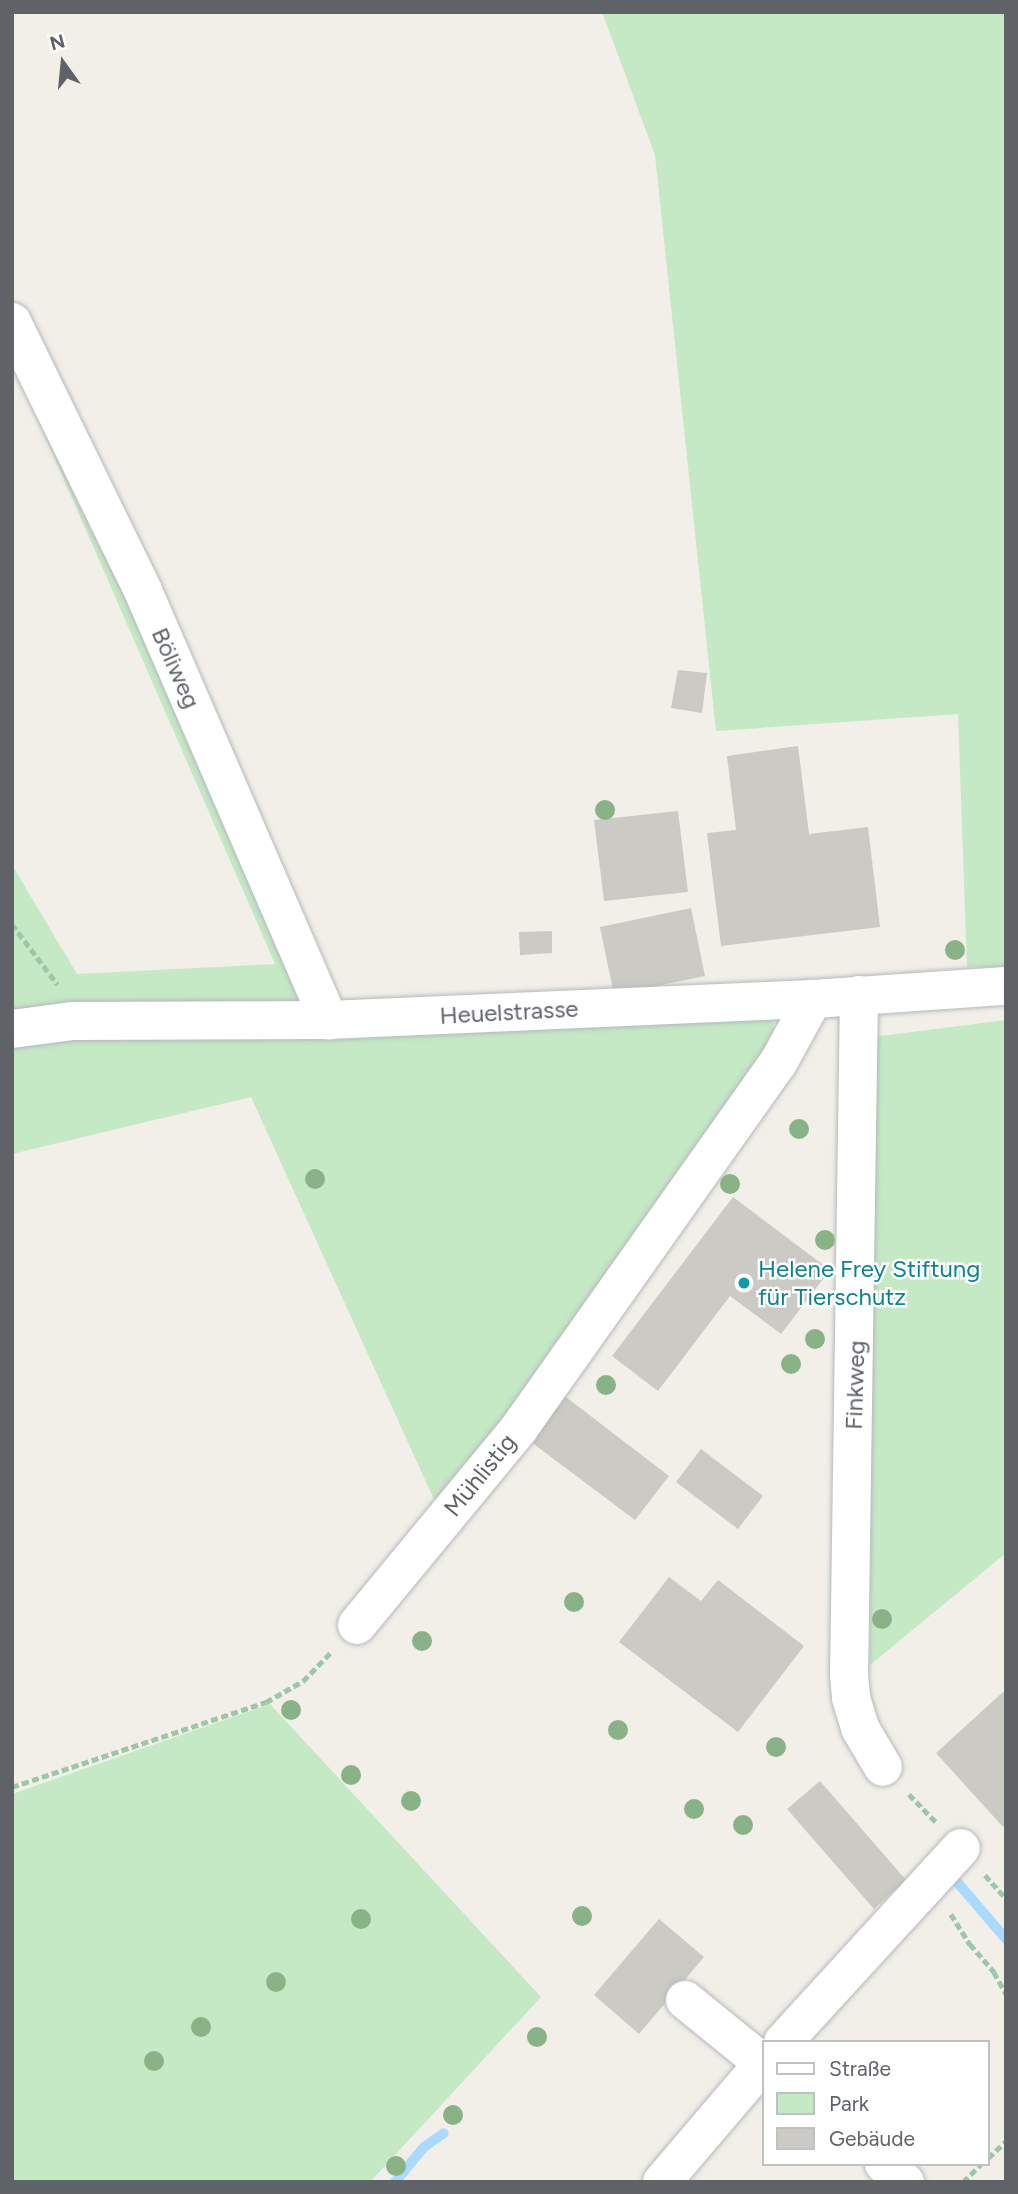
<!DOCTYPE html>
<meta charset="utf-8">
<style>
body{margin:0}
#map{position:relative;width:1018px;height:2194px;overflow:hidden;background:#f1efe8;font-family:Figtree,sans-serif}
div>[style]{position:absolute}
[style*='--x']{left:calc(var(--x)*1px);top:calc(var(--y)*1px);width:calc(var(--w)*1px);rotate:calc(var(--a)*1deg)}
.green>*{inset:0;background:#c5e8c5}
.stream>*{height:10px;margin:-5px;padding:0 5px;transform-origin:5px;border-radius:5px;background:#aadaff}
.building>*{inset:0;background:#cccac5}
.path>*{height:4.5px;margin-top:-2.25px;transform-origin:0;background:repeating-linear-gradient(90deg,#9cc7a9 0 7px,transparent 0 10.5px)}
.roads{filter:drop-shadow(0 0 2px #b5b8bc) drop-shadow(0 0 2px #b5b8bc)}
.minor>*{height:38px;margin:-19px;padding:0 19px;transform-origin:19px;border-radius:19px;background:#fff}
.trees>*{width:20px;height:20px;margin:-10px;border-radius:50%;background:#89b387}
.dots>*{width:19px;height:19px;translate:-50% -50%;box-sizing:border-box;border:4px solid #fff;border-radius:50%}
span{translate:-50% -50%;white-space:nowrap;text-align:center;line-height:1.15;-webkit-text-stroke:5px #fff;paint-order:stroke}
.street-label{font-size:24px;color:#5f6368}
.culture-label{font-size:24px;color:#0d838f}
.left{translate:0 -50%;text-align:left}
.frame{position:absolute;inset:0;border:14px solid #5f6368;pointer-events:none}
.legend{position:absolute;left:762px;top:2040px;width:228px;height:126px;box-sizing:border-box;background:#fff;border:2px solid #bfc1c3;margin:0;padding:9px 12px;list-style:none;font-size:21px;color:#5f6368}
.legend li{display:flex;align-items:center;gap:14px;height:35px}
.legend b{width:35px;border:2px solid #bfc1c3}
.north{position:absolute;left:28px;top:28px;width:70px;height:70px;-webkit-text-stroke:5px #fff;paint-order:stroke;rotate:345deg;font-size:19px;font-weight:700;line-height:28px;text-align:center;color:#5f6368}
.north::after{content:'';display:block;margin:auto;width:24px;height:32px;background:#5f6368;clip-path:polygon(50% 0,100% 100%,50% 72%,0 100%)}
</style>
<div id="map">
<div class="green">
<i style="clip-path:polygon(602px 12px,1006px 12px,1006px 967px,967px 967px,958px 714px,716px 731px,655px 155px)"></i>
<i style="clip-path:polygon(12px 360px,319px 1005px,12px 1018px,12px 865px,77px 974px,275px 964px)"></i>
<i style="clip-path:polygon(773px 1020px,774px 1051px,526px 1393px,437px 1506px,251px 1097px,12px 1154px,12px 1046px,74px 1038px)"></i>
<i style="clip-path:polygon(1006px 1020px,1006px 1553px,870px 1665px,873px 1037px)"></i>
<i style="clip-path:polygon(270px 1704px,541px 1997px,370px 2182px,12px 2182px,12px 1794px)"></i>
</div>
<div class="stream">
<i style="--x:958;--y:1883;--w:74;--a:49.4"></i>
<i style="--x:395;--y:2182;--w:45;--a:-50.4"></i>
<i style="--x:424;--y:2147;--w:24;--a:-35"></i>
</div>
<div class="building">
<i style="clip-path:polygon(678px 670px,707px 673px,702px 713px,671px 708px)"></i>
<i style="clip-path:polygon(798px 746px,809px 834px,868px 827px,880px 927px,721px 946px,707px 833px,736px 830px,727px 756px)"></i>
<i style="clip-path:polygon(678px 811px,688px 892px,604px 901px,594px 820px)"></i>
<i style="clip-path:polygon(691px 908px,705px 976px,614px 995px,600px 927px)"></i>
<i style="clip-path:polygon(552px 931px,552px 953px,520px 955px,519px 932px)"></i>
<i style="clip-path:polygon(733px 1197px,830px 1270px,781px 1334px,730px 1296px,658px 1391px,612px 1356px)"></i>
<i style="clip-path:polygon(562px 1394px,669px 1476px,635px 1520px,527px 1439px)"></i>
<i style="clip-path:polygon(701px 1449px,763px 1496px,738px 1529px,676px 1482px)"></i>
<i style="clip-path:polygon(669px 1577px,701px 1601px,718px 1580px,804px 1646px,738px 1732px,619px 1642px)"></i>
<i style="clip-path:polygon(1003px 1692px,1006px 1695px,1006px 1824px,1003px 1827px,936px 1753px)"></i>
<i style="clip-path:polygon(820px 1781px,906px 1880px,874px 1909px,787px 1809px)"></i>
<i style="clip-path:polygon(659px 1919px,704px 1957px,639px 2034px,594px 1995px)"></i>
</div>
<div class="path">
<i style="--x:12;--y:924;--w:76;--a:53"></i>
<i style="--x:12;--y:1787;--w:268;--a:-18.5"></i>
<i style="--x:266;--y:1702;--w:43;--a:-29.6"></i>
<i style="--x:303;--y:1681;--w:42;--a:-46"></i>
<i style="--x:909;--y:1794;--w:40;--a:46"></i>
<i style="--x:985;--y:1875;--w:31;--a:48"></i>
<i style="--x:951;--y:1914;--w:36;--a:58"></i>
<i style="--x:970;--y:1944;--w:37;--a:49"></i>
<i style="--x:994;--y:1972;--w:25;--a:61"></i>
<i style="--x:988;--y:2158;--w:25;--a:-43"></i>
<i style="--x:963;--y:2182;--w:25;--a:-45"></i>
</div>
<div class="roads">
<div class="minor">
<i style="--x:12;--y:322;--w:299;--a:64"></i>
<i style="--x:143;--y:591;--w:468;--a:66.6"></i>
<i style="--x:859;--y:995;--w:679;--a:90.84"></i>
<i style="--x:849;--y:1674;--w:24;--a:85"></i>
<i style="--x:851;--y:1698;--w:31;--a:73"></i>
<i style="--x:860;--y:1728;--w:45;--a:59.5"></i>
<i style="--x:12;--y:1029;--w:62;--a:-7.5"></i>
<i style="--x:73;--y:1021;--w:256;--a:-0.2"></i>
<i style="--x:329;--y:1020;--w:484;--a:-2.5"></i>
<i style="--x:813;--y:999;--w:193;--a:-3.9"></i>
<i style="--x:357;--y:1625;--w:256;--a:-50.5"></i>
<i style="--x:520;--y:1427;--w:446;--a:-54.7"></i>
<i style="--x:778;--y:1063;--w:73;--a:-61.3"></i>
<i style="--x:685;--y:2000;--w:102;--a:39"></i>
<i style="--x:783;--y:2042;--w:263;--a:-47.5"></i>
<i style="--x:884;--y:2164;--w:28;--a:41"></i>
<i style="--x:662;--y:2182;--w:157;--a:-49.6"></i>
</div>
</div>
<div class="trees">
<i style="left:605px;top:810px"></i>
<i style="left:955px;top:950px"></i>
<i style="left:799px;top:1129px"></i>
<i style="left:315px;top:1179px"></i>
<i style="left:730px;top:1184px"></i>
<i style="left:825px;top:1240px"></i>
<i style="left:815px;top:1339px"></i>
<i style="left:791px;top:1364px"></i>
<i style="left:606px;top:1385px"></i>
<i style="left:574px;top:1602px"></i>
<i style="left:882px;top:1619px"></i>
<i style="left:422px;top:1641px"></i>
<i style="left:291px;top:1710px"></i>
<i style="left:618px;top:1730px"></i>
<i style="left:776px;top:1747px"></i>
<i style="left:351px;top:1775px"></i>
<i style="left:411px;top:1801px"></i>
<i style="left:694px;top:1809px"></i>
<i style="left:743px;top:1825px"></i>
<i style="left:582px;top:1916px"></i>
<i style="left:361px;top:1919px"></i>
<i style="left:276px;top:1982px"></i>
<i style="left:201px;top:2027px"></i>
<i style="left:537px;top:2037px"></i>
<i style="left:154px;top:2061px"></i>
<i style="left:453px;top:2115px"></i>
<i style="left:396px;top:2166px"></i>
</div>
<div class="dots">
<i style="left:744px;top:1283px;background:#0f9aa8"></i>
</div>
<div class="street-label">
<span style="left:176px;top:668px;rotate:66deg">Böliweg</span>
<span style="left:509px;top:1012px;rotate:-3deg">Heuelstrasse</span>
<span style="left:855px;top:1385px;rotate:-88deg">Finkweg</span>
<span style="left:480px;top:1475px;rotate:-51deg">Mühlistig</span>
</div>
<div class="culture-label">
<span class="left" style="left:758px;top:1283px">Helene Frey Stiftung<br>für Tierschutz</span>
</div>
<div class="frame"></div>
<ul class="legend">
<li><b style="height:9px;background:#fff"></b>Straße</li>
<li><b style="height:19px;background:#c5e8c5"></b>Park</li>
<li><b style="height:19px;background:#cccac5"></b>Gebäude</li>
</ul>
<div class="north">N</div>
</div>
